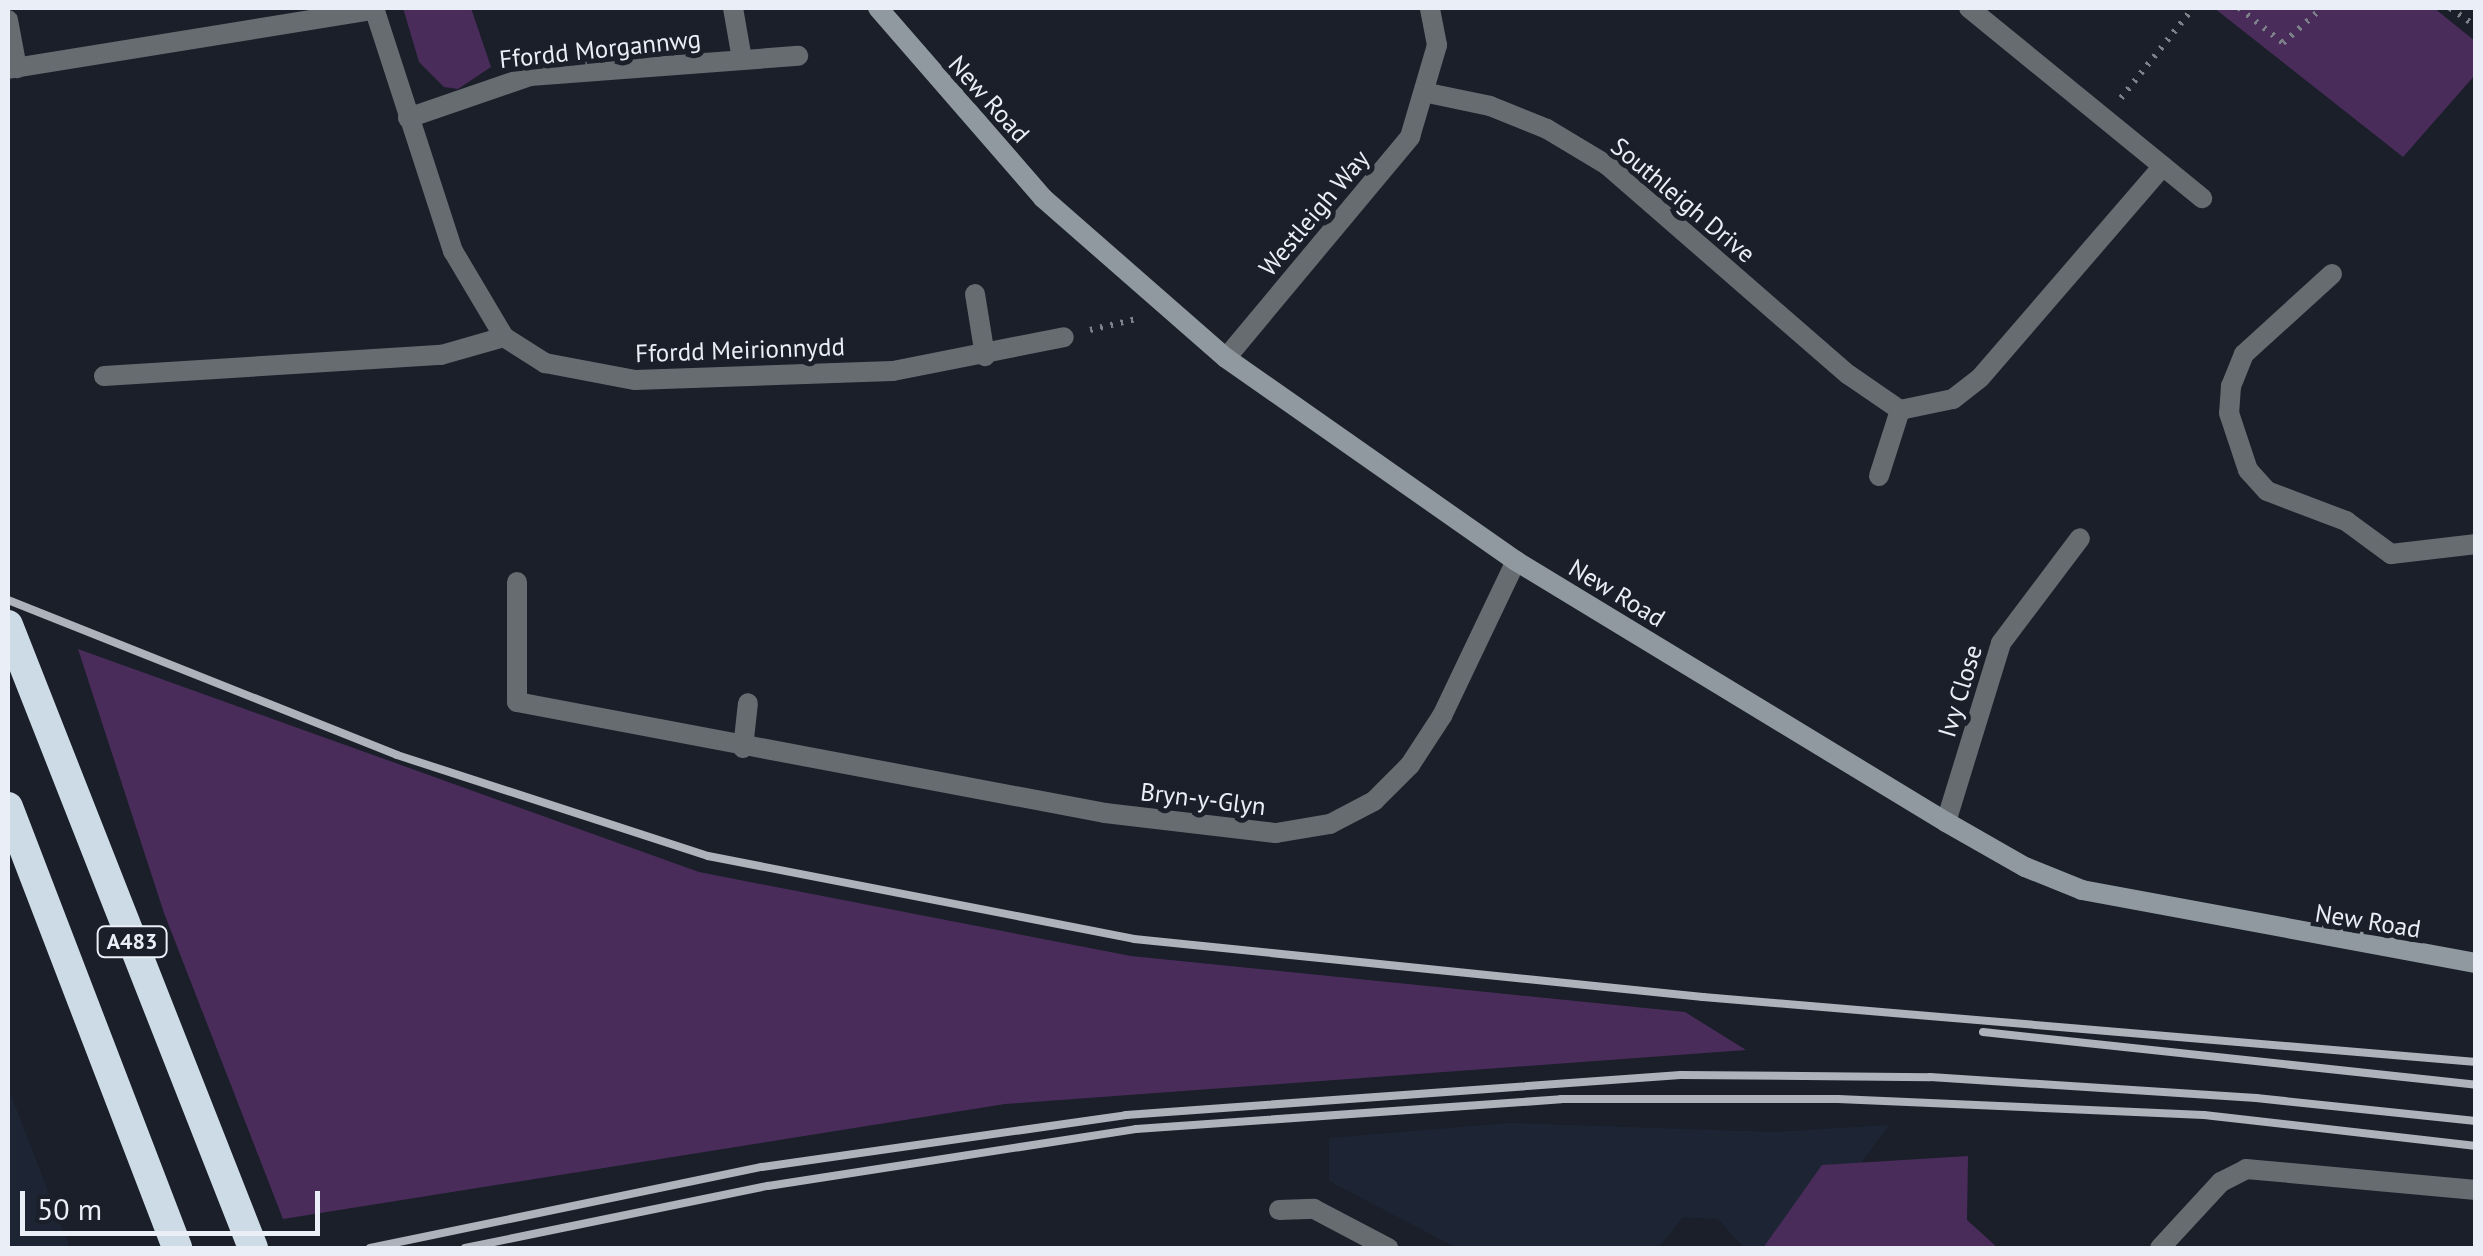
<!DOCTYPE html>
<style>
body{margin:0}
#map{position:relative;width:2483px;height:1256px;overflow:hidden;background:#1a1f29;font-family:"PT Sans",sans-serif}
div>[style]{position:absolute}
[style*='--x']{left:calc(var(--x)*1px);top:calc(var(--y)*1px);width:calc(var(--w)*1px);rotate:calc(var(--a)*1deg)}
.built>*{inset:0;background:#1d2535}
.green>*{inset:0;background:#492c5a}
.path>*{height:6px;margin-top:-3px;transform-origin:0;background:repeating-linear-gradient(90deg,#7b8089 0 2.5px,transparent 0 10.5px)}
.lane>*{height:20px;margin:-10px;padding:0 10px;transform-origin:10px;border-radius:10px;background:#676c71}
.street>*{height:20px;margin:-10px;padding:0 10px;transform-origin:10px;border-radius:10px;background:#676c71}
.secondary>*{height:20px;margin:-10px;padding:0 10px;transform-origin:10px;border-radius:10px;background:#9099a0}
.highway>*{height:30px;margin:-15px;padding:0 15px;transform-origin:15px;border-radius:15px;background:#cddbe6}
.rail>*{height:8px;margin:-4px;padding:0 4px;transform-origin:4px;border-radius:4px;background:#aeb2ba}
span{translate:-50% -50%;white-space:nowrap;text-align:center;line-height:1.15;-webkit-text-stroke:10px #1a1f29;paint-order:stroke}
.shield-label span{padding:2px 8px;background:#1a1f29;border:2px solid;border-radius:8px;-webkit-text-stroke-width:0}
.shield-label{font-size:22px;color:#eaeef6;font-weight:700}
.street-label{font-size:25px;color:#eaeef6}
.frame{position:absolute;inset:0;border:10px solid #eaeef6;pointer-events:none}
.scale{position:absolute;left:20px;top:1191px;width:300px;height:45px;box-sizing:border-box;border:5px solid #eaeef6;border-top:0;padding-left:12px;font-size:30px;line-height:35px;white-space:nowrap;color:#eaeef6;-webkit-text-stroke:8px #1a1f29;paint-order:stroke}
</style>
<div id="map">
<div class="built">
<i style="clip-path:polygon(8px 1087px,70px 1248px,8px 1248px)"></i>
<i style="clip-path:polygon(1510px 1123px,1775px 1132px,1889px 1125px,1798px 1248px,1744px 1248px,1718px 1219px,1683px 1217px,1658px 1248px,1457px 1248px,1329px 1181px,1329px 1138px)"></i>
</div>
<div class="green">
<i style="clip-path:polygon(403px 8px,471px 8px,491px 67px,458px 89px,444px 87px,419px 62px)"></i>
<i style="clip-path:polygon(2214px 8px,2434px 8px,2475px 41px,2475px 75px,2403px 157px)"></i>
<i style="clip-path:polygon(78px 649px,699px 872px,1131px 956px,1685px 1012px,1746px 1050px,1005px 1104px,283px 1219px,164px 913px)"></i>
<i style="clip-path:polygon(1968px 1156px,1967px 1220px,1998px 1248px,1763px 1248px,1822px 1165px)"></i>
</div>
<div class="path">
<i style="--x:2239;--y:8;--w:56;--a:38.5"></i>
<i style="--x:2283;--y:43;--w:52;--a:-41.9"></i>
<i style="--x:2450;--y:8;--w:32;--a:35"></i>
<i style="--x:2121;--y:98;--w:115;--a:-51.3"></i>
<i style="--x:1090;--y:330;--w:47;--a:-13.4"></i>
</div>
<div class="lane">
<i style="--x:2332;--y:274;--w:119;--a:137.7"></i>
<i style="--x:2244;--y:354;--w:35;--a:112"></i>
<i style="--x:2231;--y:386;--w:27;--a:94"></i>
<i style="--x:2229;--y:413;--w:60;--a:71.6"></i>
<i style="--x:2248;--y:470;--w:28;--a:48"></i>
<i style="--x:2267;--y:491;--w:85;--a:20.8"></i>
<i style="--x:2346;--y:521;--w:56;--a:36.3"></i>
<i style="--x:1279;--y:1210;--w:35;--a:-2"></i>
<i style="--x:1314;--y:1209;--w:84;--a:27.8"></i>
</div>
<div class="street">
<i style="--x:374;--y:8;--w:256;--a:72"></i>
<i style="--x:453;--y:251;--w:100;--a:59.3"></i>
<i style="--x:504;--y:337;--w:49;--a:32.4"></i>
<i style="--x:545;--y:363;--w:92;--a:10.7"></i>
<i style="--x:635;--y:380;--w:258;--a:-2"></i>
<i style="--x:893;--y:371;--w:174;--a:-11.2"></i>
<i style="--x:733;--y:8;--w:52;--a:80"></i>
<i style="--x:1969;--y:8;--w:301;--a:39.2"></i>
<i style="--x:8;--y:20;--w:49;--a:79.4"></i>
<i style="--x:8;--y:69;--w:371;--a:-9.2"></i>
<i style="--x:1428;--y:93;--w:63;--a:11.8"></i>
<i style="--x:1490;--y:106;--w:61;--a:22"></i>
<i style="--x:1547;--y:129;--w:70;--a:31"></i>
<i style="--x:1607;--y:165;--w:320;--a:41"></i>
<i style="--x:1849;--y:375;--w:62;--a:34.5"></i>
<i style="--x:408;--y:118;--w:129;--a:-19"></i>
<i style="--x:530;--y:76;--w:269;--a:-4.3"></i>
<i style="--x:975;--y:294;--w:63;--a:80.8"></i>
<i style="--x:1226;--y:358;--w:288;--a:-50.2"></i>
<i style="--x:1410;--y:137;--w:96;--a:-73.6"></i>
<i style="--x:1437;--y:45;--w:38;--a:-101"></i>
<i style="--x:104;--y:376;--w:338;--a:-3.6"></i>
<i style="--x:441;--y:355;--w:66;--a:-15.9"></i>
<i style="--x:1879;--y:476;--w:69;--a:-72.3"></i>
<i style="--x:1900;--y:410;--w:54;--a:-11.7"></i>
<i style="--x:1953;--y:399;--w:34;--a:-38"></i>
<i style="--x:1980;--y:378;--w:280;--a:-49.2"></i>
<i style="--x:2391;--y:554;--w:86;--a:-6.7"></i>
<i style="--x:517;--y:582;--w:120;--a:90"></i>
<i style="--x:517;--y:702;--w:598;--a:10.69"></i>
<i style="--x:1105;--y:813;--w:172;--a:6.7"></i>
<i style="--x:1276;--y:833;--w:55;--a:-9.5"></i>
<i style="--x:1330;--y:824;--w:50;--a:-27.6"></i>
<i style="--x:1374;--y:801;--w:51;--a:-45"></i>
<i style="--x:1410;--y:765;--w:59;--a:-56.9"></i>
<i style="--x:1442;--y:716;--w:172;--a:-64.5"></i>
<i style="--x:743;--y:748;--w:45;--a:-83.7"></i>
<i style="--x:1946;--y:822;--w:187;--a:-72.9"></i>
<i style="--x:2001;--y:643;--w:131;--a:-53"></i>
<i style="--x:2160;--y:1248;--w:90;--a:-47.3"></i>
<i style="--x:2221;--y:1182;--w:28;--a:-27"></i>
<i style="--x:2246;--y:1169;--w:231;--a:5.2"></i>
</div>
<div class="secondary">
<i style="--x:878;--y:8;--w:252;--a:49"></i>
<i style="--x:1043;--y:198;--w:243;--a:41.2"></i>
<i style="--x:1226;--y:358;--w:354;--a:35"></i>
<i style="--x:1516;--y:561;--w:503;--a:31.26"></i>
<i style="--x:1946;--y:822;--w:91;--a:29.7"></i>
<i style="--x:2025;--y:867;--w:61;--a:22"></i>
<i style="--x:2082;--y:890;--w:401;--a:10.5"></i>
</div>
<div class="highway">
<i style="--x:8;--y:625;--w:669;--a:68.53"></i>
<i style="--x:8;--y:807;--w:472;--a:69"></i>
</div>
<div class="rail">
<i style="--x:8;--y:600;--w:419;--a:21.7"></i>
<i style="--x:397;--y:755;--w:327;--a:18"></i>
<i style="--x:708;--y:856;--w:434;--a:11"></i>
<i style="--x:1134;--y:939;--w:572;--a:5.82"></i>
<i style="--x:1703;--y:997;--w:776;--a:4.81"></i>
<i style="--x:1983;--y:1032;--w:496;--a:6.1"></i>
<i style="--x:370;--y:1248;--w:400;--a:-11.7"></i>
<i style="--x:762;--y:1167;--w:368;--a:-8.1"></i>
<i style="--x:1126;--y:1115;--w:556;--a:-4.12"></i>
<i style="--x:1681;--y:1075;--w:249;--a:0.5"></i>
<i style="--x:1930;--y:1077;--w:327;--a:3.7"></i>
<i style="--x:2256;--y:1098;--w:221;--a:6"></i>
<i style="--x:465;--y:1248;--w:309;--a:-11.6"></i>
<i style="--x:768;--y:1186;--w:372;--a:-8.8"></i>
<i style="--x:1136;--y:1129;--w:426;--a:-4"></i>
<i style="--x:1561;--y:1099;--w:277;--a:0"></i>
<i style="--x:1838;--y:1099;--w:366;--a:2.5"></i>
<i style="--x:2204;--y:1115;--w:274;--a:6.5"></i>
</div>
<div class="shield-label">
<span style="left:132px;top:942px">A483</span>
</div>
<div class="street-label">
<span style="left:600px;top:49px;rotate:-6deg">Ffordd Morgannwg</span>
<span style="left:989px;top:99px;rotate:48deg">New Road</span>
<span style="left:1683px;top:200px;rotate:40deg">Southleigh Drive</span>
<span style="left:1314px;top:213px;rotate:-50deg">Westleigh Way</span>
<span style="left:740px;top:350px;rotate:-2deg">Ffordd Meirionnydd</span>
<span style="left:1617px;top:593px;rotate:31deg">New Road</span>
<span style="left:1960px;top:691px;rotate:-73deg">Ivy Close</span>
<span style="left:1203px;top:799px;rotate:7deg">Bryn-y-Glyn</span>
<span style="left:2368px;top:921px;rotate:9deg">New Road</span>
</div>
<div class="frame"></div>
<div class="scale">50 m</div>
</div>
